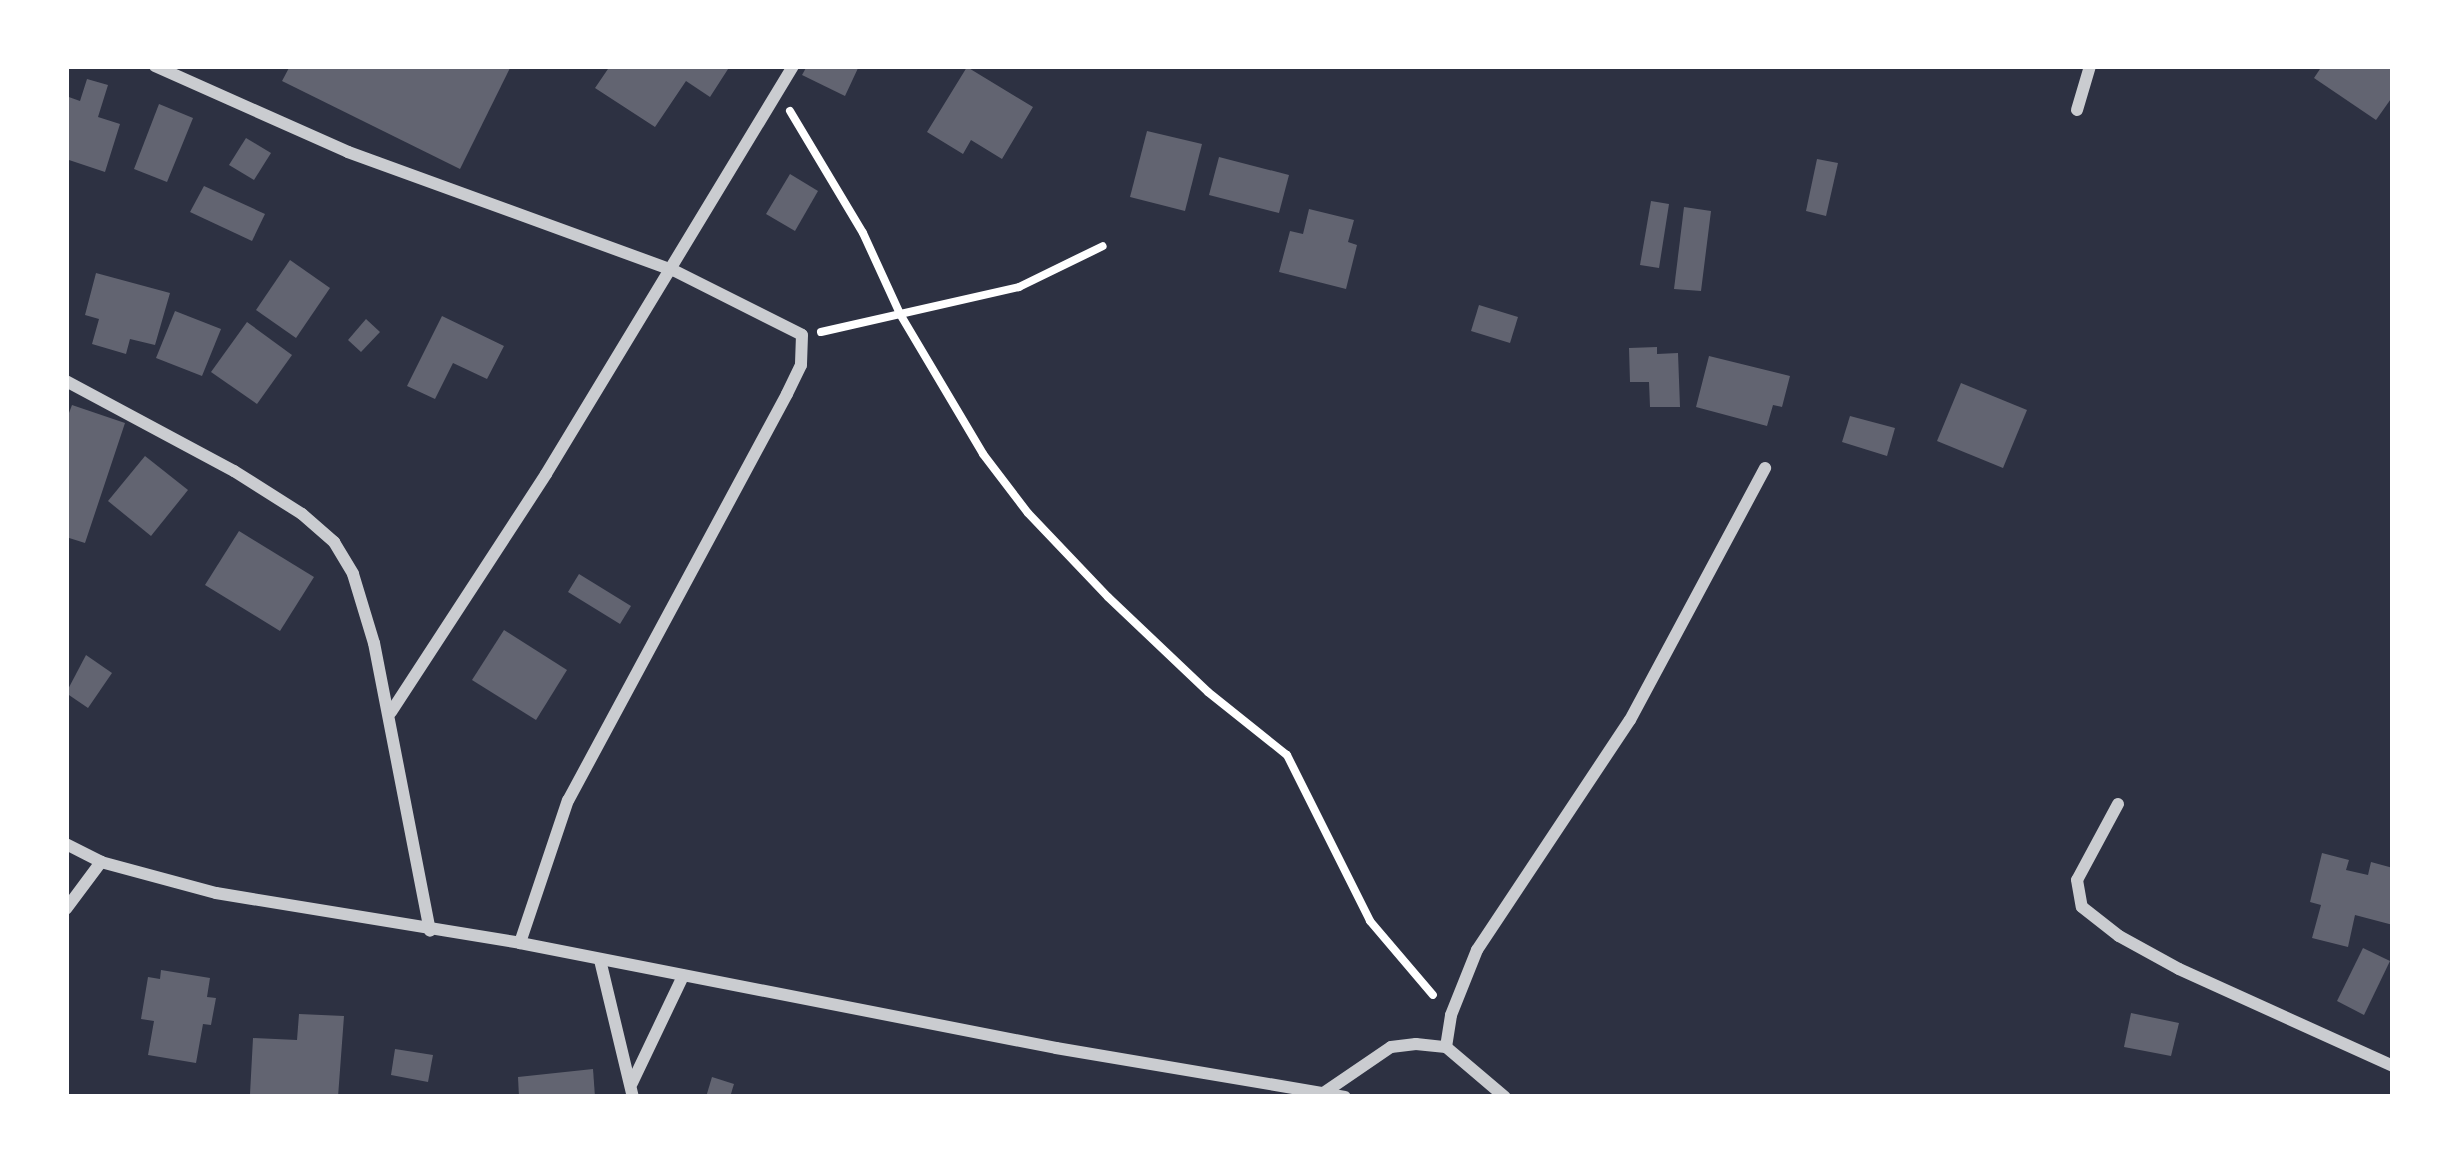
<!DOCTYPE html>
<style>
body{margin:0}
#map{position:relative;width:2459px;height:1163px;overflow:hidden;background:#2d3142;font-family:Overpass,sans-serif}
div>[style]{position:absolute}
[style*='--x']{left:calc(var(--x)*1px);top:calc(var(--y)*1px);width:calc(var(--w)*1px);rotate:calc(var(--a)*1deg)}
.building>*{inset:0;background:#626471}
.path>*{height:8px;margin:-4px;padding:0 4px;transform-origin:4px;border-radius:4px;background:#fff}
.minor>*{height:12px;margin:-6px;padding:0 6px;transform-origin:6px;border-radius:6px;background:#caccd0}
span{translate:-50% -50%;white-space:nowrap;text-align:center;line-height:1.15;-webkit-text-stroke:12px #fff;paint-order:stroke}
.frame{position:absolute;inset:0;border:69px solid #fff;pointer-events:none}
</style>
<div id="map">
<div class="building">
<i style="clip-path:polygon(290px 66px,511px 66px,460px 169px,282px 81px)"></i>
<i style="clip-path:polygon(610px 66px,730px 66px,710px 97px,686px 81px,655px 127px,595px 88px)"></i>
<i style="clip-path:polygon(807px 66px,859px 66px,845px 96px,802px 75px)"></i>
<i style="clip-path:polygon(2322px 66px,2393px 66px,2393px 96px,2376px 120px,2314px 78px)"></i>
<i style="clip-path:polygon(967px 67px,1033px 107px,1002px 159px,971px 140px,963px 154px,927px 132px)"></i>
<i style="clip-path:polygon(87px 79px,108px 85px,98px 117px,120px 124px,105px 172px,66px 159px,66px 96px,80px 101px)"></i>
<i style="clip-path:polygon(159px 104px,193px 118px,167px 182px,134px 169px)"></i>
<i style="clip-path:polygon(1147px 131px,1202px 144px,1185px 211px,1130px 197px)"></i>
<i style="clip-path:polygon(246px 138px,271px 153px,254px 180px,229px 165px)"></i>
<i style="clip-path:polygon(1219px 157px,1289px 175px,1279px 213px,1209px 195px)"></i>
<i style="clip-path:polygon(1817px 159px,1838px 163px,1826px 216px,1806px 211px)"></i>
<i style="clip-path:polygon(790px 174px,818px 191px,795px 231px,766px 214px)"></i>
<i style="clip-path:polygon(204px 186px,265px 214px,252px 241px,190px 212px)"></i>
<i style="clip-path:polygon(1651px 201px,1669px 204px,1659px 268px,1640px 265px)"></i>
<i style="clip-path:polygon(1684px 207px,1711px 211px,1701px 291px,1674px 289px)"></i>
<i style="clip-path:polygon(1309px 209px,1354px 220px,1348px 242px,1357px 245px,1346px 289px,1279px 272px,1290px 231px,1303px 234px)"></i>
<i style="clip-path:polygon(290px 260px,330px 288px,296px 338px,256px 310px)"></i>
<i style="clip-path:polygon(96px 273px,170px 293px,155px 345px,130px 339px,126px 354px,92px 344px,99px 319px,85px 315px)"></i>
<i style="clip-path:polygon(1479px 305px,1518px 317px,1510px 343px,1471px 331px)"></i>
<i style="clip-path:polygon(175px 311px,221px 329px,202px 376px,156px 358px)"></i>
<i style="clip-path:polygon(442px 316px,504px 346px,487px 379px,453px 363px,435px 399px,407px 386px)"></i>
<i style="clip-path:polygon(366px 319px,380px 332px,361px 352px,348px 340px)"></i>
<i style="clip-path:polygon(247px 322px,292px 355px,257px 404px,211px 372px)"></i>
<i style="clip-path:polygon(1657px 347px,1657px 354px,1678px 353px,1680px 407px,1650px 407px,1649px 382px,1630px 382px,1629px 348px)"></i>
<i style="clip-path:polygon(1709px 356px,1790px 376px,1782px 407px,1773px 405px,1767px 426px,1696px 407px)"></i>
<i style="clip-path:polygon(1961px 383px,2027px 410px,2003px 468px,1937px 441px)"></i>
<i style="clip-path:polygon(72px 405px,125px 423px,85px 543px,66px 537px,66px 421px)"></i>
<i style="clip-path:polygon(1850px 416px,1895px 428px,1887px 456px,1842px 442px)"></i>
<i style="clip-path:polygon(145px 456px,188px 490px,151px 536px,108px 501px)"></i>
<i style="clip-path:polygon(239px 531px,314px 577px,280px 631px,205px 585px)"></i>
<i style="clip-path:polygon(579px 574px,631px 606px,620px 624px,568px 592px)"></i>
<i style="clip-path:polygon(504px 630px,567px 670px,536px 720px,472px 680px)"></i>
<i style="clip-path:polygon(86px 655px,112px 673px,88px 708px,66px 693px)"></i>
<i style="clip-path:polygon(2322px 853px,2349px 860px,2346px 870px,2368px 875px,2371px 862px,2393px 868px,2393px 925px,2355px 915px,2348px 947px,2312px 938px,2321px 905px,2310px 902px)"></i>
<i style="clip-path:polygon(2363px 948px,2390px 961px,2364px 1015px,2337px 1001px)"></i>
<i style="clip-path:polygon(161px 970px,210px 978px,207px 997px,216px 998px,211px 1025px,203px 1024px,196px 1063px,148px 1055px,154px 1021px,141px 1019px,148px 977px,160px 979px)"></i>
<i style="clip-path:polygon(2131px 1013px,2179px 1023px,2171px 1056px,2124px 1047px)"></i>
<i style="clip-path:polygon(299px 1014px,344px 1016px,338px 1097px,250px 1094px,253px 1038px,297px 1040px)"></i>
<i style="clip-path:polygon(395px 1049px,433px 1055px,428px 1082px,391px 1075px)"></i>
<i style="clip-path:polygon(593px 1069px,595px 1097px,519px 1097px,518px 1077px)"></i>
<i style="clip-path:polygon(712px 1077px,734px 1084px,730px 1097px,706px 1097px)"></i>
</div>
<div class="path">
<i style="--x:790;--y:111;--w:142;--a:59.1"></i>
<i style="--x:863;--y:233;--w:89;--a:65.4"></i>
<i style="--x:900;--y:314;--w:163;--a:59.3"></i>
<i style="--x:983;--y:454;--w:74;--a:52.7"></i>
<i style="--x:1028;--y:513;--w:116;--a:46.4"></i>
<i style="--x:1108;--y:597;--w:138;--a:43.5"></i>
<i style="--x:1208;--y:692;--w:101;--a:38.6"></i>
<i style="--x:1287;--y:755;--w:186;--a:63.4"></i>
<i style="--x:1370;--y:921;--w:97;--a:49.6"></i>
<i style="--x:821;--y:332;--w:203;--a:-12.8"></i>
<i style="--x:1019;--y:287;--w:93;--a:-26"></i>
</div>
<div class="minor">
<i style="--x:155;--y:66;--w:211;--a:24"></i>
<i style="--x:348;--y:152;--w:346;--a:20"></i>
<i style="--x:673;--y:270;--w:144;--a:26.7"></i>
<i style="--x:802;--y:335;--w:30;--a:92"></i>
<i style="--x:801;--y:365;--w:32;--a:116"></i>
<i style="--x:787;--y:394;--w:461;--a:118.3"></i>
<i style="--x:568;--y:800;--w:151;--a:108.6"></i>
<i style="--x:2077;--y:110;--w:46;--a:-73.5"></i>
<i style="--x:66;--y:381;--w:191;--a:28.2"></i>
<i style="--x:234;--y:471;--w:80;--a:32.3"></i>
<i style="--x:302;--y:514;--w:43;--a:41.2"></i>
<i style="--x:334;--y:542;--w:37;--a:59"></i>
<i style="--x:353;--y:574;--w:72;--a:73.1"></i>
<i style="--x:374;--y:643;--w:293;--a:79"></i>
<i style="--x:391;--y:712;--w:284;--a:-56.9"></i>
<i style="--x:546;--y:474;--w:477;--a:-58.8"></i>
<i style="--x:2118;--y:804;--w:86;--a:118.3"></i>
<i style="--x:2077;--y:880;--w:27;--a:80"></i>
<i style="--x:2082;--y:907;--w:47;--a:38.1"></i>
<i style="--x:2119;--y:936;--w:68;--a:28.8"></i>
<i style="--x:2179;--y:969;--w:235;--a:24.4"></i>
<i style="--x:66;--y:844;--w:39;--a:27"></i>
<i style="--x:101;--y:862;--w:119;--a:15.1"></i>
<i style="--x:216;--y:893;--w:308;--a:9.3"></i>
<i style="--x:520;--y:943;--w:546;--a:11.08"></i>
<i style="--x:1056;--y:1048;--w:293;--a:9.6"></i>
<i style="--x:66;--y:909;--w:59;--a:-53.3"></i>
<i style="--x:600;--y:960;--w:141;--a:76.5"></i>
<i style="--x:1446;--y:1047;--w:32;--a:-81"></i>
<i style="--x:1451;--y:1015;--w:70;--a:-68.2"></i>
<i style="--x:1477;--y:950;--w:276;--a:-56.4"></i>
<i style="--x:1630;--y:720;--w:286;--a:-61.8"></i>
<i style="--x:632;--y:1083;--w:119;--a:-64.5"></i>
<i style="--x:1325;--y:1092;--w:80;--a:-34.3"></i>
<i style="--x:1391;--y:1047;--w:25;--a:-7"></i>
<i style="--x:1416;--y:1044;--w:30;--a:6"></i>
<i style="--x:1446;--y:1047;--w:77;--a:40.3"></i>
</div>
<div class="frame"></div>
</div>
